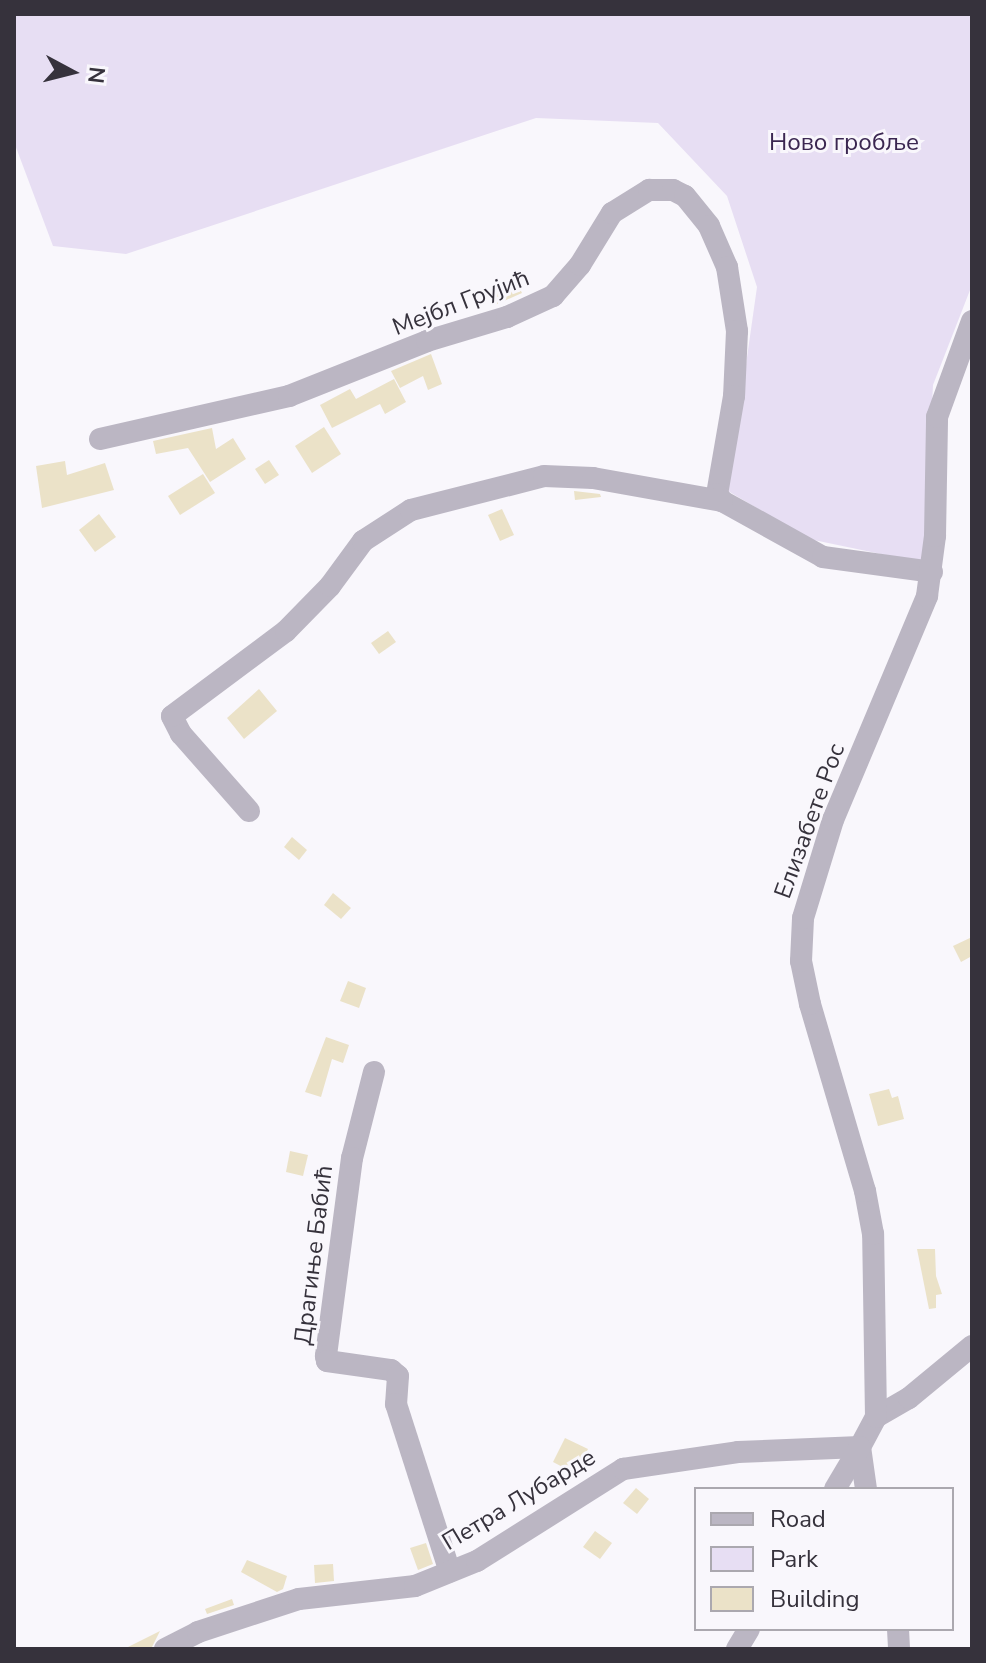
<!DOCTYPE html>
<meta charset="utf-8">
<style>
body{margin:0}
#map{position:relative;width:986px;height:1663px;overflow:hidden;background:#f9f7fc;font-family:"Nunito Sans",sans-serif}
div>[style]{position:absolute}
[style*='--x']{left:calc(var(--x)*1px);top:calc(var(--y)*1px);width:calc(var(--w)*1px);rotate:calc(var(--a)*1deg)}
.green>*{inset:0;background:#e7def3}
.building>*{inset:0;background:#ebe2c8}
.minor>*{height:22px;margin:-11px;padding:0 11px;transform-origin:11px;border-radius:11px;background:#bbb6c3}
span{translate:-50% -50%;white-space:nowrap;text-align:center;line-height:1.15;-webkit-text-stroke:6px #f9f7fc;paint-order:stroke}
.park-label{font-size:24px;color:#3b2751}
.street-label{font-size:24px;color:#36323c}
.frame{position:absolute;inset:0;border:16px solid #36323c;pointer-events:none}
.legend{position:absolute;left:694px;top:1487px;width:260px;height:144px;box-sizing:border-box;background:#f9f7fc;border:2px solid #aba8af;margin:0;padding:10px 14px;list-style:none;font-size:24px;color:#36323c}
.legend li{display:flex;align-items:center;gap:16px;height:40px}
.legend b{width:40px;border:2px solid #aba8af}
.north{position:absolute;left:32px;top:32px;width:80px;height:80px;-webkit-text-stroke:6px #f9f7fc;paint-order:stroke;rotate:97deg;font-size:22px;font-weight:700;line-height:32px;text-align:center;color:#36323c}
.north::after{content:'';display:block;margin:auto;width:28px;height:36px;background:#36323c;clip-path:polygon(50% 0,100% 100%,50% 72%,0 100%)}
</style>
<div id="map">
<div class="green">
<i style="clip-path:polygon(14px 14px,972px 14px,972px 285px,933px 385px,924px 563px,809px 539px,728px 491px,757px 287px,727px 196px,658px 123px,536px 118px,126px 254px,53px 246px,14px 142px)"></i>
</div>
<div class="building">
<i style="clip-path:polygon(516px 281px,522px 293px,495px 305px,490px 293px)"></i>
<i style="clip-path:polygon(431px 354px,442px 384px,428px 390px,423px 376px,400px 388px,391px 371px)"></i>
<i style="clip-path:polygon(394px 379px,406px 402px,385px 414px,380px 404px,332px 428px,320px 405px,350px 389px,356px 399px)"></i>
<i style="clip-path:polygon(324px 427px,341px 454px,312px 473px,295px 446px)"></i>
<i style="clip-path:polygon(212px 428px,216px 449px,233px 438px,246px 459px,210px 482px,188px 448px,156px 454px,153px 441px)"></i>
<i style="clip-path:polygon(269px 460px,279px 475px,265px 484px,255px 469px)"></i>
<i style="clip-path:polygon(65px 461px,67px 475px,105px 463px,114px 490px,42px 508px,36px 466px)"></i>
<i style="clip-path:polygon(203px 474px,215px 493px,180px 515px,168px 496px)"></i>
<i style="clip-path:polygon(574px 491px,600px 494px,601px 497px,575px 500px)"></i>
<i style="clip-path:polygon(502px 509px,514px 535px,500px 541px,488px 515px)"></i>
<i style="clip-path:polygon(99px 514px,116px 537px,95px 552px,79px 530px)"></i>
<i style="clip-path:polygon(388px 631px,396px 642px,379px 654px,371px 643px)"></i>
<i style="clip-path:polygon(259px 689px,277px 711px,244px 739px,227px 718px)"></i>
<i style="clip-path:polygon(292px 837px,307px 850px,299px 860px,284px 847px)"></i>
<i style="clip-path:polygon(333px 893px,351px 908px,341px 919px,324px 905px)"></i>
<i style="clip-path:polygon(972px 937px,972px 956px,961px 962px,953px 946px)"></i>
<i style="clip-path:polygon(348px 981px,366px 988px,359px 1008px,340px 1001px)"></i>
<i style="clip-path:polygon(326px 1037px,349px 1045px,343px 1063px,332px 1059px,321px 1097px,305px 1092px)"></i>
<i style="clip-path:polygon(889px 1089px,892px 1098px,898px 1096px,904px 1119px,878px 1126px,869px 1094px)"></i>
<i style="clip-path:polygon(290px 1151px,308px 1155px,303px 1176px,286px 1172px)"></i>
<i style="clip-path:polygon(917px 1249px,935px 1249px,936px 1276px,942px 1294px,936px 1295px,936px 1308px,929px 1309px)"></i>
<i style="clip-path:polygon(565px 1438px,588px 1449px,576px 1474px,553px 1462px)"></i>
<i style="clip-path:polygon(636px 1488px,649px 1499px,637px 1514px,623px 1503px)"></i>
<i style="clip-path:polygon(595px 1531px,612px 1543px,600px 1559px,583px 1547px)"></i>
<i style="clip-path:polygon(426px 1543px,433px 1564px,418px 1570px,410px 1548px)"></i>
<i style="clip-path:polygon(247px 1560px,287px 1576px,283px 1589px,277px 1592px,241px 1572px)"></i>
<i style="clip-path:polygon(333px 1564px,334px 1581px,315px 1583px,314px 1565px)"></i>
<i style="clip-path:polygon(232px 1599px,234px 1605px,207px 1614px,205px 1609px)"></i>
<i style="clip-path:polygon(160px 1631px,151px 1649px,124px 1649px)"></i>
</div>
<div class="minor">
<i style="--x:100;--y:439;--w:194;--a:-12.8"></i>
<i style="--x:289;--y:396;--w:149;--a:-21.7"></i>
<i style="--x:427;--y:341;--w:84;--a:-16.7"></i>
<i style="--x:507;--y:317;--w:51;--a:-24.5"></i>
<i style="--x:553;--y:296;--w:41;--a:-48.9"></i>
<i style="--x:580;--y:265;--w:61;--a:-58.4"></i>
<i style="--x:612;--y:213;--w:44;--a:-31.9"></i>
<i style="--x:649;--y:190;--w:24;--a:0"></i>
<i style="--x:673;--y:190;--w:13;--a:27"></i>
<i style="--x:685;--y:196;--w:38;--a:51"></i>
<i style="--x:709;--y:226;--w:45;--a:66.3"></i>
<i style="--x:727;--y:267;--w:65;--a:81.1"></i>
<i style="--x:737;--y:331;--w:65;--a:92.6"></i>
<i style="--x:734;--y:396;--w:99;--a:99.8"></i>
<i style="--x:717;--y:494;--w:9;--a:54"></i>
<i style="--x:722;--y:501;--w:115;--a:29"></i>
<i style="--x:823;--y:557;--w:110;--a:7.8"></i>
<i style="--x:249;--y:811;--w:103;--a:-131.4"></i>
<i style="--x:181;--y:734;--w:20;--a:-117"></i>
<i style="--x:172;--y:716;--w:142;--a:-36.7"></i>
<i style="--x:286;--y:631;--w:63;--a:-45.6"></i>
<i style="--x:330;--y:586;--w:56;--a:-53.7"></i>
<i style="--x:363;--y:541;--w:57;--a:-32.9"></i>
<i style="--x:411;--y:510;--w:137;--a:-14.3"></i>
<i style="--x:544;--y:476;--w:49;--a:2.3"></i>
<i style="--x:593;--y:478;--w:131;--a:10.1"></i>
<i style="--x:374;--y:1072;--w:89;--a:104.3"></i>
<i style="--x:352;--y:1158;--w:200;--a:97.5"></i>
<i style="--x:326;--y:1356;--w:5;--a:79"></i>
<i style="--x:327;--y:1361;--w:65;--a:8"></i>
<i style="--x:391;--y:1370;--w:9;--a:41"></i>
<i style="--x:398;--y:1376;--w:28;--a:94"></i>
<i style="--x:396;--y:1404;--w:176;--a:72.2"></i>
<i style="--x:876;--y:1417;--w:38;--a:-30"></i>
<i style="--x:909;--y:1398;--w:82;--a:-39.5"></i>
<i style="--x:866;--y:1489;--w:42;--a:-98.1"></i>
<i style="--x:860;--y:1447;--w:34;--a:-62"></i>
<i style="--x:876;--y:1417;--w:183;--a:-90.9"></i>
<i style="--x:873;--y:1234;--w:44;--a:-100.5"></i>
<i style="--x:865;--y:1191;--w:195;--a:-106.4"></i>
<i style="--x:810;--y:1004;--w:44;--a:-101.8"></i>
<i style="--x:801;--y:961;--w:43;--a:-87.3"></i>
<i style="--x:803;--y:918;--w:102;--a:-73"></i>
<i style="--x:833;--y:820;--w:243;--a:-67.2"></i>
<i style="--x:927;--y:596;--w:61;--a:-82.4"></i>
<i style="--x:935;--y:536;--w:119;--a:-89"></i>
<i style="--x:937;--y:417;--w:102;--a:-70"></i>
<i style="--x:898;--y:1629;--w:20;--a:87"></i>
<i style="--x:165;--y:1649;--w:37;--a:-27"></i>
<i style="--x:198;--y:1632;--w:106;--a:-18.1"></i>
<i style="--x:299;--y:1599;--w:117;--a:-6.4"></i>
<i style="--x:415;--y:1586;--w:67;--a:-22"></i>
<i style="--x:477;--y:1561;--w:173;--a:-32.2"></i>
<i style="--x:623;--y:1469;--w:116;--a:-8.4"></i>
<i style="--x:738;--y:1452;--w:122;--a:-2.3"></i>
<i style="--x:860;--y:1447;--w:49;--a:120.8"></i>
<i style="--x:737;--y:1649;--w:23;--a:-59"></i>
</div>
<div class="park-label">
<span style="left:844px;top:143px">Ново гробље</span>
</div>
<div class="street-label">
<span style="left:461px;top:303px;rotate:-21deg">Мејбл Грујић</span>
<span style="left:810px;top:821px;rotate:-70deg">Елизабете Рос</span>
<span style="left:314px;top:1255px;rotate:-83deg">Драгиње Бабић</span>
<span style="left:519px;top:1500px;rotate:-31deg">Петра Лубарде</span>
</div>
<div class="frame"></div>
<ul class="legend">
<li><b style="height:10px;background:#bbb6c3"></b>Road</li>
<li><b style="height:22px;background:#e7def3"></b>Park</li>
<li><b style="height:22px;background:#ebe2c8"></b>Building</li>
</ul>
<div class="north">N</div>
</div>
